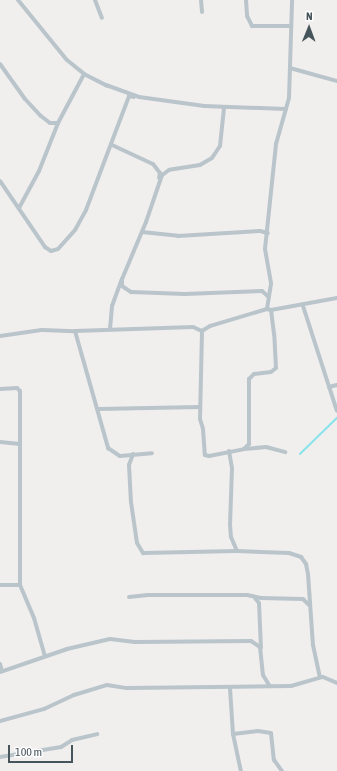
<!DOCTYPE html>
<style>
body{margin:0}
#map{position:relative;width:337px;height:771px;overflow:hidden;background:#f1eeee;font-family:"Asap Condensed",sans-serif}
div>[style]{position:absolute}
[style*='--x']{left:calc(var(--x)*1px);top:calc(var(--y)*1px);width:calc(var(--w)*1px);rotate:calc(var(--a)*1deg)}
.stream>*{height:1.5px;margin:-0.75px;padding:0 0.75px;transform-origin:0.75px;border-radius:0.75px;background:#88e4ec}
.street>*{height:4px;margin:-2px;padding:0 2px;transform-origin:2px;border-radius:2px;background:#b9c5cb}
span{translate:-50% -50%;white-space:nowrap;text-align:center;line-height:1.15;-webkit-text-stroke:3px #fff;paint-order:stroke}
.north{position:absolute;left:289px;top:8px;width:40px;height:40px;-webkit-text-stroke:3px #fff;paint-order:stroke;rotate:1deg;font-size:11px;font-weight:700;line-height:16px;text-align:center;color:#46545b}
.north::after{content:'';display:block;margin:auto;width:14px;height:18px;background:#46545b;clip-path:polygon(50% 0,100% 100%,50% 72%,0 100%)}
.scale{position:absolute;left:8px;top:745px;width:65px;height:18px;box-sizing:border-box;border:2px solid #46545b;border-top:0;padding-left:5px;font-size:12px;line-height:14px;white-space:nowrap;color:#46545b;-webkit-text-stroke:3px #fff;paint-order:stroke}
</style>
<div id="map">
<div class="stream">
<i style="--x:300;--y:454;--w:52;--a:-44.2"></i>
</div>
<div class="street">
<i style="--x:18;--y:0;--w:77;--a:50.8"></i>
<i style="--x:67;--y:60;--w:22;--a:39"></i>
<i style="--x:84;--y:74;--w:25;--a:27"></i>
<i style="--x:106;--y:85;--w:35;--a:20"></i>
<i style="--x:139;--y:97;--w:66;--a:7.9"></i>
<i style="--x:204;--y:106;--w:82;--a:2.1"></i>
<i style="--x:95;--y:0;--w:19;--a:69"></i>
<i style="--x:201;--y:0;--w:12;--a:85"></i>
<i style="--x:246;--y:0;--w:16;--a:86"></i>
<i style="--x:247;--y:16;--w:11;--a:63"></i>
<i style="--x:252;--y:26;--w:39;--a:0"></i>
<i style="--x:0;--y:64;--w:43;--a:54.5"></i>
<i style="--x:25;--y:99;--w:23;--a:47"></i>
<i style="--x:41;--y:116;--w:11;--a:38"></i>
<i style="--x:50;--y:123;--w:8;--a:0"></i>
<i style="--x:290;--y:68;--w:49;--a:15.5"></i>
<i style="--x:224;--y:108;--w:38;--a:96"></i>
<i style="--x:220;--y:146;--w:14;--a:124"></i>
<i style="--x:212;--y:158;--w:14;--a:150"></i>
<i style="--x:200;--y:165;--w:31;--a:171"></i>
<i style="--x:169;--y:170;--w:9;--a:144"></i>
<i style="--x:162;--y:175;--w:50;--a:108.8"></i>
<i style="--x:146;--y:222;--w:62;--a:112.8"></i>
<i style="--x:122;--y:279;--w:7;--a:90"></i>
<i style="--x:122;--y:286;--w:11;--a:34"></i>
<i style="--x:131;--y:292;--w:54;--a:2.1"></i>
<i style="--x:185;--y:294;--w:77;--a:-2.2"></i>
<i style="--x:262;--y:291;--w:9;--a:41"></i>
<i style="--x:112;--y:145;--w:45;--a:24.9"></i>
<i style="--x:153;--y:164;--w:11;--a:52"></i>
<i style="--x:160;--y:173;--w:5;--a:101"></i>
<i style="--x:0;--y:181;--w:80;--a:55.7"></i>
<i style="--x:45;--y:247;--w:7;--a:34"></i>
<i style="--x:51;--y:251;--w:7;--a:-16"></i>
<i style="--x:58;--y:249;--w:25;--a:-48"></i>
<i style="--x:75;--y:230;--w:23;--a:-61"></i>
<i style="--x:86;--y:210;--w:122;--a:-69.3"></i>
<i style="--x:129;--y:96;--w:5;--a:11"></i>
<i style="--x:19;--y:208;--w:42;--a:-61.6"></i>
<i style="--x:39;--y:171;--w:52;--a:-68.4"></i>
<i style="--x:58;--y:123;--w:55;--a:-62"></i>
<i style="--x:142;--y:232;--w:36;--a:6"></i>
<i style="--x:178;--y:236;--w:82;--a:-3.5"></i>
<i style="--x:260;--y:231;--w:8;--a:14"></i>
<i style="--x:303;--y:306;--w:110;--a:72.1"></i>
<i style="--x:267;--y:309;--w:59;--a:163.4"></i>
<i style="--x:210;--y:326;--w:9;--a:148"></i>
<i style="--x:202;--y:331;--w:88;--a:91.3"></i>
<i style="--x:200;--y:419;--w:10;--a:73"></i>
<i style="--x:203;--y:429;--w:26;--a:86"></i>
<i style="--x:205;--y:455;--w:4;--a:14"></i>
<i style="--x:209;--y:456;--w:36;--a:-11"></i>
<i style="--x:244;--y:449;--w:7;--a:-45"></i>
<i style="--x:249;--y:444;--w:65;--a:-90"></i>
<i style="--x:249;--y:379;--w:7;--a:-45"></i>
<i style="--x:254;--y:374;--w:17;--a:-7"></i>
<i style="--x:271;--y:372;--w:6;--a:-39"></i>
<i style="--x:276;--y:368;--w:34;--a:-93"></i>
<i style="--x:274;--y:334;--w:24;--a:-97"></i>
<i style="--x:271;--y:310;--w:4;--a:-166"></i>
<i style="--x:267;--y:309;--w:26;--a:-81"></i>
<i style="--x:271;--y:283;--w:35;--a:-100"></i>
<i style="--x:265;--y:249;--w:106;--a:-84"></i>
<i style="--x:276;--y:144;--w:48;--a:-74.2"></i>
<i style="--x:289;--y:98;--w:98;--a:-88.2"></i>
<i style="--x:271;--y:310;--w:67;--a:-10.3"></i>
<i style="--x:110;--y:329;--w:23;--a:-85"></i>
<i style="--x:112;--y:306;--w:27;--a:-70"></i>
<i style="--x:75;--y:331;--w:118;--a:-1.9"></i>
<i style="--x:193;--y:327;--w:10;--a:24"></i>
<i style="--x:0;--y:336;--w:42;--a:-8.1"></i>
<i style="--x:42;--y:330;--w:33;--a:2"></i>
<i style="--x:75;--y:331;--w:122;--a:74.2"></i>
<i style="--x:108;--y:448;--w:14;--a:34"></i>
<i style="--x:120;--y:456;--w:32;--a:-5"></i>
<i style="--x:329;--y:387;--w:8;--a:-14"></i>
<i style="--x:0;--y:389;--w:17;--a:-3"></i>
<i style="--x:17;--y:388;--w:4;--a:45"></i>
<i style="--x:20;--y:391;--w:194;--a:90"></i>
<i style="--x:20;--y:585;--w:36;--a:67"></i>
<i style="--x:34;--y:618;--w:40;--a:74"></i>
<i style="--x:98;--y:409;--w:102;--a:-1.1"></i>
<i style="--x:0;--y:442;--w:20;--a:6"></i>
<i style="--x:244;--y:449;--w:22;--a:-5"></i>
<i style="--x:266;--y:447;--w:20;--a:15"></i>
<i style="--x:229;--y:451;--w:17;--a:80"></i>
<i style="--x:232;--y:468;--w:56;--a:92"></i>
<i style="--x:230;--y:524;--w:13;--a:86"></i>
<i style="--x:231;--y:537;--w:15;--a:67"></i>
<i style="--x:133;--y:454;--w:12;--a:110"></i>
<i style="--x:129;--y:465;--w:37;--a:87"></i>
<i style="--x:131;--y:502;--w:41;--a:81.7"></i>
<i style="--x:137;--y:543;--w:12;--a:59"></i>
<i style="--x:143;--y:553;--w:94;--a:-1.2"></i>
<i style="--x:237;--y:551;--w:52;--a:2.2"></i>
<i style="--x:289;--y:553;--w:13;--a:18"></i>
<i style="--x:301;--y:557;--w:9;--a:54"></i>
<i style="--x:306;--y:564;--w:10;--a:79"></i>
<i style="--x:308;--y:574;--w:71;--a:86"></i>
<i style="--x:313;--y:645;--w:33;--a:78"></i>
<i style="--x:0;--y:585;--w:20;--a:0"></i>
<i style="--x:129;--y:597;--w:19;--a:-6"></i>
<i style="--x:148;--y:595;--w:99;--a:0"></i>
<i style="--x:247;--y:595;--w:14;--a:12"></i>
<i style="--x:261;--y:598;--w:42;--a:1.4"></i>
<i style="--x:303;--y:599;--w:8;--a:45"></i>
<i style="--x:255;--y:598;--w:6;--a:51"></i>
<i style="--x:259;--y:603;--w:45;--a:87.5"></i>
<i style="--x:0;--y:664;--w:7;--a:74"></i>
<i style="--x:0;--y:672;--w:71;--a:-18.9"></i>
<i style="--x:67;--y:649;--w:44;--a:-13.1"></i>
<i style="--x:110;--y:639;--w:25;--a:7"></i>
<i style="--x:135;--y:642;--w:116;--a:-0.5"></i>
<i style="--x:251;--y:641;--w:11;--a:34"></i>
<i style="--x:260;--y:647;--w:28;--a:84"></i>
<i style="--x:263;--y:675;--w:12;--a:59"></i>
<i style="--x:230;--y:688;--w:46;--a:86.3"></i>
<i style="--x:233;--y:734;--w:38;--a:78"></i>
<i style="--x:0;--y:721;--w:46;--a:-15.3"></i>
<i style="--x:44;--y:709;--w:33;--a:-25"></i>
<i style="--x:74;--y:695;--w:34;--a:-17"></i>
<i style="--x:107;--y:685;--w:20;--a:9"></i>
<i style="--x:127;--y:688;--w:164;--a:-0.7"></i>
<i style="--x:291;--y:686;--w:33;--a:-16"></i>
<i style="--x:323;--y:677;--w:15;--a:23"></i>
<i style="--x:233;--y:734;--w:25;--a:-7"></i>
<i style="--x:258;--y:731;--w:13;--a:9"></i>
<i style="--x:271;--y:733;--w:27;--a:84"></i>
<i style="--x:274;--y:760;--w:14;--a:54"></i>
<i style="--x:0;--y:757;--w:62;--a:-9.3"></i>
<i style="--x:61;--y:747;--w:13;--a:-32"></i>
<i style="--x:72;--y:740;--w:26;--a:-13"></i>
</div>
<div class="north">N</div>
<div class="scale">100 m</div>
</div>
